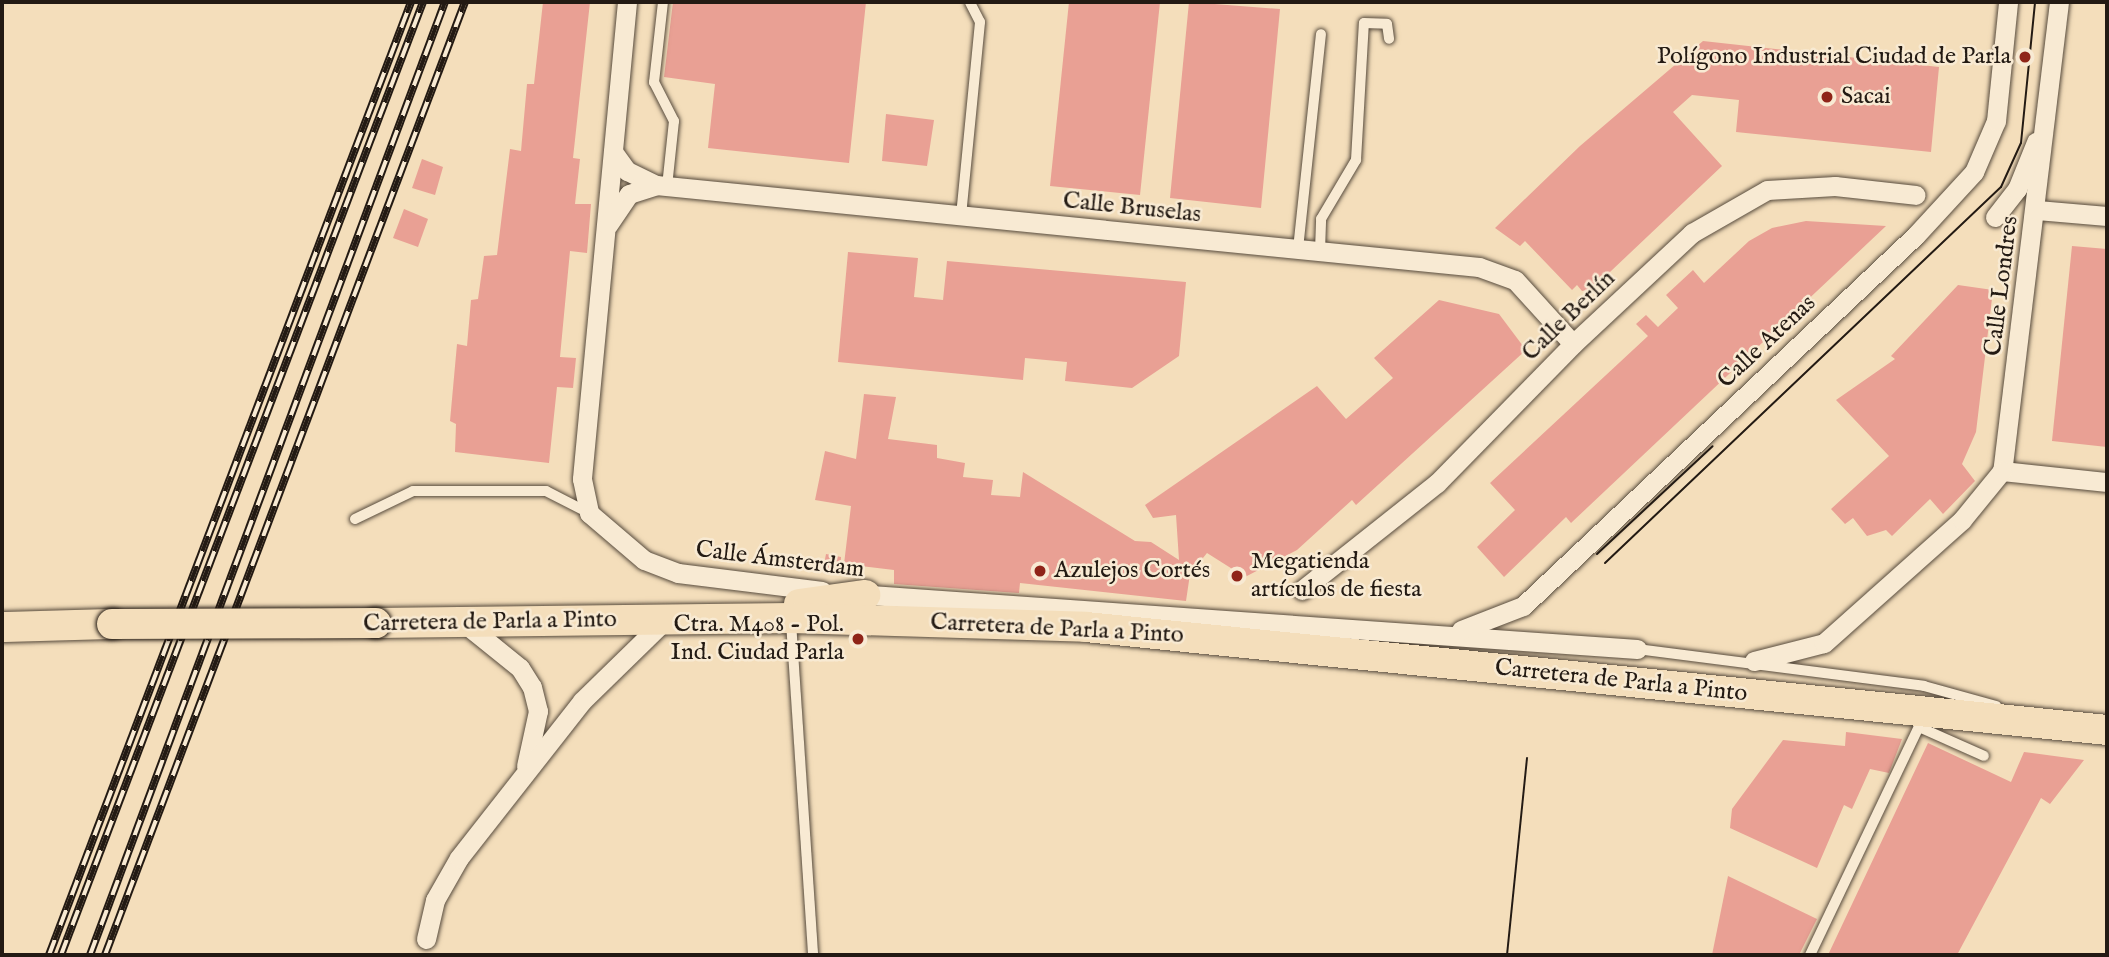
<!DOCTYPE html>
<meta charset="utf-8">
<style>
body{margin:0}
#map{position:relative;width:2109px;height:957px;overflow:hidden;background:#f4debb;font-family:"IM FELL English",serif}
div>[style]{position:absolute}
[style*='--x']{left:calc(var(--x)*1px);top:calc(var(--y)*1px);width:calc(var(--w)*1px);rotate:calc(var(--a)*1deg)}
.building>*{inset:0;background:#e9a094}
.roads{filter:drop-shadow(0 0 2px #574b3d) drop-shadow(0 0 2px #574b3d)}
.service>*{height:10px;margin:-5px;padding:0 5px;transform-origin:5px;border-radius:5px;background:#f8ead3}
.minor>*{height:19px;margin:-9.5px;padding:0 9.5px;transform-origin:9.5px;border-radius:9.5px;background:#f8ead3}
.primary>*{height:30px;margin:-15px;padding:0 15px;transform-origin:15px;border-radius:15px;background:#f4debb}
.tram>*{height:2px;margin:-1px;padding:0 1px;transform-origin:1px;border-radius:1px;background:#231a13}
.rail>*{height:8px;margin-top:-4px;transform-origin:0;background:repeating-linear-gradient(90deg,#f8ead3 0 16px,#231a13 0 32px);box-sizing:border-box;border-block:2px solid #231a13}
.bridges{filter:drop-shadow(0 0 2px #231a13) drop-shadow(0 0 2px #231a13)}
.primary-bridge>*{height:30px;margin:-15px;padding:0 15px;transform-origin:15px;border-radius:15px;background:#f4debb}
.dots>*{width:19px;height:19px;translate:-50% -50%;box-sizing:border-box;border:4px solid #f8ead3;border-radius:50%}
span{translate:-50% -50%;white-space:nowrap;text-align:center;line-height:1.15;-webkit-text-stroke:5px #f8ead3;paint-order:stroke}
.poi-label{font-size:24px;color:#231a13}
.right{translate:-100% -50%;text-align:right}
.left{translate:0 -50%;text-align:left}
.street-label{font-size:24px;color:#231a13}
.frame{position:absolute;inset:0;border:4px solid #231a13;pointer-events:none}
</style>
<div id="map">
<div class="building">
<i style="clip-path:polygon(543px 2px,590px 2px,573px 158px,580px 159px,575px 204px,591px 204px,587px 253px,570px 251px,560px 357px,576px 358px,573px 388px,557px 387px,549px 463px,455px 452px,456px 424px,450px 421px,457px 344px,467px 346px,471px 300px,478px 299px,484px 256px,497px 255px,510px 149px,521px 151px,527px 84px,534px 84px)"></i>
<i style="clip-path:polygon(673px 2px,866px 2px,849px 163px,708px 148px,715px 84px,664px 77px)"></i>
<i style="clip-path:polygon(1069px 2px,1160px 2px,1140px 195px,1050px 186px)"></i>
<i style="clip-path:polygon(1189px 2px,1280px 9px,1261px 208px,1170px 198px)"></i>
<i style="clip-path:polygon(1703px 41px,1939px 67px,1931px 152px,1736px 132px,1739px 100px,1692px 95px,1673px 112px,1722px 166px,1592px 289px,1582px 291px,1577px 285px,1572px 290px,1525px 241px,1520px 246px,1495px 228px,1580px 146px)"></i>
<i style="clip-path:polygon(886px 114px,934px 120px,927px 166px,882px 161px)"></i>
<i style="clip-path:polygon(422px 159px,443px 167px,435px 195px,412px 188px)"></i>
<i style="clip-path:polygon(404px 209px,428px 219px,418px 247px,393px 238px)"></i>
<i style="clip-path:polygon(1806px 221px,1886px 226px,1571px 523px,1566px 517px,1504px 577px,1477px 547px,1515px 510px,1490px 483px,1648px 336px,1636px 324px,1646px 315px,1658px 327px,1678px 308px,1666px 295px,1693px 270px,1704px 283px,1749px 241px,1772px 228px)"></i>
<i style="clip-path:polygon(2072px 246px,2107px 249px,2107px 447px,2052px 441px)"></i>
<i style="clip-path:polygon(848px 252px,918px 258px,914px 297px,943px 300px,947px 261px,1186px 282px,1179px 356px,1132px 388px,1065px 381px,1067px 362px,1025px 358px,1023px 380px,838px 362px)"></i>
<i style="clip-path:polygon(1958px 285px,1993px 290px,1976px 432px,1962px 464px,1975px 481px,1943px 514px,1930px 499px,1892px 536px,1886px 530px,1867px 536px,1853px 518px,1845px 524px,1831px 509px,1889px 456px,1836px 400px,1895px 359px,1891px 356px)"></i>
<i style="clip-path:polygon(1439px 300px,1499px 314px,1526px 350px,1356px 505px,1352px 500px,1297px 550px,1245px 577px,1207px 553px,1190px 574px,1186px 601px,1020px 583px,1019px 593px,894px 584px,894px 570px,844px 564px,851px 506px,815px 500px,825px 451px,856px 459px,864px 394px,896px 397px,888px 439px,937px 445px,937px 458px,965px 463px,963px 477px,993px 480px,991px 495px,1020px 497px,1023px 472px,1135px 541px,1151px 542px,1179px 560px,1176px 515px,1153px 518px,1145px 505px,1317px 386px,1346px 419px,1393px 378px,1374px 358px)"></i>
<i style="clip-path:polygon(826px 554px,841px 557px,840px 573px,823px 570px)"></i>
<i style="clip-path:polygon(1846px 732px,1902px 739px,1889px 773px,1870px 769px,1852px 809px,1844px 805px,1817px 868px,1730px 828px,1732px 809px,1783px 740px,1845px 746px)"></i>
<i style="clip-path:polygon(1928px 743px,2011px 782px,2024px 752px,2084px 760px,2050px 804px,2041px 798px,1957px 955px,1828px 955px)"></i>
<i style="clip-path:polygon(1728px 876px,1817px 919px,1799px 955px,1712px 955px)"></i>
</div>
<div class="roads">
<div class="service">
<i style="--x:663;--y:2;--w:81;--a:96.4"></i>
<i style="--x:654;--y:82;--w:44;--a:62.9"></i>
<i style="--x:674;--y:121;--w:66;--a:96.1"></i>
<i style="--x:961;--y:216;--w:195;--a:-84.4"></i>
<i style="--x:980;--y:22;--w:22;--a:-117"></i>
<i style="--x:1298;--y:249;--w:216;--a:-83.9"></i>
<i style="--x:1320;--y:251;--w:32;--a:-88"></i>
<i style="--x:1321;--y:219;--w:69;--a:-59.3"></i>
<i style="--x:1356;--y:160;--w:137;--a:-86.7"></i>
<i style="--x:1364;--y:23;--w:23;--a:2"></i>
<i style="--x:1387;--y:24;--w:15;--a:82"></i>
<i style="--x:355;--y:519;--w:64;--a:-25.8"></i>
<i style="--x:413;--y:491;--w:133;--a:0"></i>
<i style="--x:546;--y:491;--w:48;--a:27.1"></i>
<i style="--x:791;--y:622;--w:334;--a:86.2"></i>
<i style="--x:1637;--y:649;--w:289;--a:7.3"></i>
<i style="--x:1924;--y:686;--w:75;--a:15.5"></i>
<i style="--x:1919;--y:727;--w:71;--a:24"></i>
<i style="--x:1810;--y:955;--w:267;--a:-64.5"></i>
</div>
<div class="minor">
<i style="--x:627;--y:2;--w:479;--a:95.4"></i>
<i style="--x:582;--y:479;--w:35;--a:78"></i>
<i style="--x:589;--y:513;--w:72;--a:40.5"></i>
<i style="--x:644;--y:560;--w:36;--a:21"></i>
<i style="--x:678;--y:573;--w:145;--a:7.1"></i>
<i style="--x:2059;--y:2;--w:472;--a:96.9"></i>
<i style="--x:2002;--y:471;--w:106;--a:6"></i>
<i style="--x:656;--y:185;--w:827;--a:5.69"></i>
<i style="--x:1479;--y:267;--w:38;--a:20"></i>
<i style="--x:1515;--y:280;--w:86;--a:47.8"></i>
<i style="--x:2037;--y:210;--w:70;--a:4.9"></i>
<i style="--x:1995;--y:217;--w:36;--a:-52"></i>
<i style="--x:2017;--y:189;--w:51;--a:-68"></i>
<i style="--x:608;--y:225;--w:37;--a:-56"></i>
<i style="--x:629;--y:194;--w:28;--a:-18"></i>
<i style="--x:656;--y:185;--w:32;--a:-154"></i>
<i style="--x:627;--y:171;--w:24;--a:-126"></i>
<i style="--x:1302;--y:590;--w:172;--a:-38.4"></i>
<i style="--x:1437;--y:483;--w:194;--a:-45.6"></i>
<i style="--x:1573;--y:344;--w:163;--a:-43"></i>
<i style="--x:1692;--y:233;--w:86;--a:-29.8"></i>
<i style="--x:1767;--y:190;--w:68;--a:-3.4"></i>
<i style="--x:1835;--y:186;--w:81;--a:6.3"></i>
<i style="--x:856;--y:594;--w:783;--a:4.03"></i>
<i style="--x:463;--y:622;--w:73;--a:38.9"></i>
<i style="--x:520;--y:668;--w:22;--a:58"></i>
<i style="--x:532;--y:687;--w:25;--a:76"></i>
<i style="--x:538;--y:711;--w:56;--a:102.3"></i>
<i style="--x:1461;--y:630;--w:66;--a:-21.2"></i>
<i style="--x:1523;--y:606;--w:540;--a:-43.35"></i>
<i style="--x:1916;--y:235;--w:86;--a:-47.4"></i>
<i style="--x:1974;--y:172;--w:56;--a:-66.7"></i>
<i style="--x:1996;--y:121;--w:120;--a:-84.2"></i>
<i style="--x:1754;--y:661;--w:72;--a:-14.4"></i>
<i style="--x:1824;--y:643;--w:185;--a:-41.7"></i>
<i style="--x:1962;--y:520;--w:63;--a:-50.8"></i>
<i style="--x:426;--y:939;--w:40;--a:-77"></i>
<i style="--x:435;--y:900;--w:48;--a:-60.3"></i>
<i style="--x:459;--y:858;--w:199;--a:-51.9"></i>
<i style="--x:582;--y:701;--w:116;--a:-44.3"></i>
</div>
<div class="primary">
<i style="--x:799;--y:604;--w:67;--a:-7.8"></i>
<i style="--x:376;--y:623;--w:415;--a:-0.7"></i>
<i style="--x:791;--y:618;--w:295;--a:1.7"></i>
<i style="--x:1086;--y:627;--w:1026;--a:5.76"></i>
<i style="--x:2;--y:627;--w:110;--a:-1.6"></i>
</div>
</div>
<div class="tram">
<i style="--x:1597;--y:554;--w:158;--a:-43"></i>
<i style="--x:1605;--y:563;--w:546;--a:-43.52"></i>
<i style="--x:2001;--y:187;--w:48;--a:-65.6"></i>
<i style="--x:2021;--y:143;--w:142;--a:-84.3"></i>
<i style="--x:1507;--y:955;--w:198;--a:-84.2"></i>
</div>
<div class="rail">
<i style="--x:49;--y:955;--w:1019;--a:-69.2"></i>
<i style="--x:61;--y:955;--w:1019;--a:-69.2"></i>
<i style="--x:90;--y:955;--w:1017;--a:-69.57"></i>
<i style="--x:105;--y:955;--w:1019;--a:-69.31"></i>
</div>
<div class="bridges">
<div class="primary-bridge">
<i style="--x:112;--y:624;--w:264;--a:-0.2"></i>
</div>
</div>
<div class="dots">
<i style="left:2025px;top:57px;background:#8f2418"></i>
<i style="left:1827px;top:97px;background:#8f2418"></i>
<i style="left:1040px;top:571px;background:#8f2418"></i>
<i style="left:1237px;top:576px;background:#8f2418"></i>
<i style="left:858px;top:639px;background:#8f2418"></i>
</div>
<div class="poi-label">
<span class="right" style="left:2011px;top:57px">Polígono Industrial Ciudad de Parla</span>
<span class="left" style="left:1841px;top:97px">Sacai</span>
<span class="left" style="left:1251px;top:576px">Megatienda<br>artículos de fiesta</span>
<span class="left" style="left:1054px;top:571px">Azulejos Cortés</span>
<span class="right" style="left:844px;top:639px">Ctra. M408 - Pol.<br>Ind. Ciudad Parla</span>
</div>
<div class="street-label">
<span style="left:1132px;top:208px;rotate:6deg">Calle Bruselas</span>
<span style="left:2002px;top:286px;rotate:-83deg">Calle Londres</span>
<span style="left:1569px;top:316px;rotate:-44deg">Calle Berlín</span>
<span style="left:1767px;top:342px;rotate:-43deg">Calle Atenas</span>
<span style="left:780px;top:560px;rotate:7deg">Calle Ámsterdam</span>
<span style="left:490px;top:622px;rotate:-1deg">Carretera de Parla a Pinto</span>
<span style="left:1057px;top:629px;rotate:3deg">Carretera de Parla a Pinto</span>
<span style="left:1621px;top:681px;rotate:6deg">Carretera de Parla a Pinto</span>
</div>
<div class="frame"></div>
</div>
